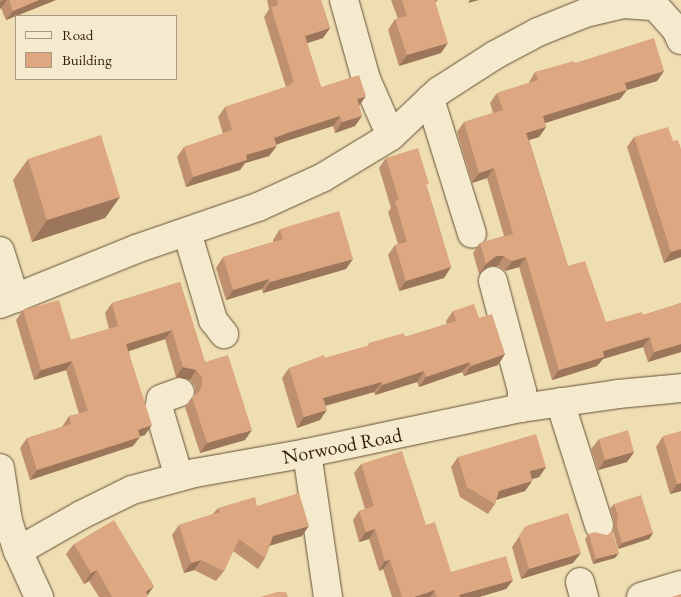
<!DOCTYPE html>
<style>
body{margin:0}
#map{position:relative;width:681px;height:597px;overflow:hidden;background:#efdeb2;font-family:"EB Garamond",serif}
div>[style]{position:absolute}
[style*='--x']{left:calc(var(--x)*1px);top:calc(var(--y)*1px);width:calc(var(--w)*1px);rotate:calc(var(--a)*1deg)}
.roads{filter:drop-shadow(0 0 1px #624f37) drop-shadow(0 0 1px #624f37)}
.minor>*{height:28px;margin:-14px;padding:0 14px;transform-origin:14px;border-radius:14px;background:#f5eacd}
.wall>*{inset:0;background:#be906f}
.shaded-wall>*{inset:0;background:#9b765a}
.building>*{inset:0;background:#dda881}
span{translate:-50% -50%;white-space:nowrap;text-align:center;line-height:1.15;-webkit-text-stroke:4px #f5eacd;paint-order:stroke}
.street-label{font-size:20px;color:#331f0e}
.legend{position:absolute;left:15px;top:15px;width:162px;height:65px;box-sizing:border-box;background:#f5eacd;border:1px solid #a79981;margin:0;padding:6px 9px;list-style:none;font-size:15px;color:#331f0e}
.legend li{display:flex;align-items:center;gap:10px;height:25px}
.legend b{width:25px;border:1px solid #a79981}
</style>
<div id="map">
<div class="roads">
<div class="minor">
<i style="--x:344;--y:0;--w:82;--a:74.4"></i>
<i style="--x:366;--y:79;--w:62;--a:66.3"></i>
<i style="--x:430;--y:99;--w:141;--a:72.7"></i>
<i style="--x:187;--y:232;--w:92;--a:73.5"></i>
<i style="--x:213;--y:320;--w:18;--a:52"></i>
<i style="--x:0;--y:251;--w:50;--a:72.6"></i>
<i style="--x:493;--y:281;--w:114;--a:75.2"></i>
<i style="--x:522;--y:391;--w:17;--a:93"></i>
<i style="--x:0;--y:304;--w:147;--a:-22"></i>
<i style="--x:136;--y:249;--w:129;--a:-19"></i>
<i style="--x:258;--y:207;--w:70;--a:-24.4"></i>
<i style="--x:322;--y:178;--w:81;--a:-31.3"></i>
<i style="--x:391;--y:136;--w:66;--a:-43.2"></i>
<i style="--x:439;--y:91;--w:67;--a:-32.7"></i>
<i style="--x:495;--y:55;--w:49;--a:-28.1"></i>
<i style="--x:538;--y:32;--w:51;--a:-22"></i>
<i style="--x:585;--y:13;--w:39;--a:-13"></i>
<i style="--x:623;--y:4;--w:32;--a:4"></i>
<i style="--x:655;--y:6;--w:31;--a:48"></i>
<i style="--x:676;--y:29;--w:12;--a:66"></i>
<i style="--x:560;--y:402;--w:129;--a:72.4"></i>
<i style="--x:307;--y:453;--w:146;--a:81.7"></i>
<i style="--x:0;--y:468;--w:54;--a:81.4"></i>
<i style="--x:8;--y:521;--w:32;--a:72"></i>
<i style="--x:18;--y:551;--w:51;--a:65.5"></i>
<i style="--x:179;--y:477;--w:70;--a:-106.6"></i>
<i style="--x:159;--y:410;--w:11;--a:-80"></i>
<i style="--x:161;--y:399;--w:20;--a:-20"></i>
<i style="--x:18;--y:551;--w:73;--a:-29.7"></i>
<i style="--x:81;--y:515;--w:57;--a:-26.1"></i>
<i style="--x:132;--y:490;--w:65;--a:-15.1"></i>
<i style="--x:195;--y:473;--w:114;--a:-10.1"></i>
<i style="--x:307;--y:453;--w:219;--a:-11.9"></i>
<i style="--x:521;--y:408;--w:98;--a:-8.2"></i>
<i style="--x:618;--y:394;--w:63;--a:-5.4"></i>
<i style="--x:580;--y:582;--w:16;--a:75"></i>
<i style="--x:641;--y:597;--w:42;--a:-16.7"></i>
</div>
</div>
<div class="wall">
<i style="clip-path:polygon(0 0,56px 0,6px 20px,1px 8px,0 9px)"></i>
<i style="clip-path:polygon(267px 0,321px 0,330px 28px,323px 38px,307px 43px,321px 87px,359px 106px,362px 116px,355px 126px,335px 133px,333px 126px,283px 142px,276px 145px,269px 156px,245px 163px,240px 170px,186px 187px,177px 157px,184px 147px,223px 134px,218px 117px,225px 107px,286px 87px,264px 17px,269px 9px)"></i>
<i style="clip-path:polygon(391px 0,438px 0,435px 3px,441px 53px,399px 66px,388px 30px,395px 19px,398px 19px)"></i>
<i style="clip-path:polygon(575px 63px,664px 71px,657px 81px,627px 90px,620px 99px,545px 123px,546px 127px,539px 137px,529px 140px,568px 266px,606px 322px,643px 315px,681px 303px,681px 352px,648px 362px,643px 347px,603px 359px,597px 366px,552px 380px,519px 267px,505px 271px,498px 266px,490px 266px,479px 274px,473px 253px,480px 243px,504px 236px,487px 178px,472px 183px,457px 132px,464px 122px,493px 113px,490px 103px,497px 93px,529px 83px,529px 82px,535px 72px)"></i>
<i style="clip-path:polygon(634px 137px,673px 141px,681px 257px,664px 263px,627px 147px)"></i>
<i style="clip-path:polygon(386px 158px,427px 187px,451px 267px,444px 278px,399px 291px,388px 255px,395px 245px,398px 244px,388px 212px,391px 208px,379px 168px)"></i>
<i style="clip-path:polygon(28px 159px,120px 197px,105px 218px,32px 242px,13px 180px)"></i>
<i style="clip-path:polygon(280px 229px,346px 269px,263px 293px,262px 289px,226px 300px,216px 268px,223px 257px,273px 242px,273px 240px)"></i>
<i style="clip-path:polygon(180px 282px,205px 362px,245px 440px,200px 453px,185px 407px,192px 397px,195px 395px,195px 387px,190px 380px,176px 377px,165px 339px,129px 351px,145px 435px,140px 436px,133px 446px,30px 480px,20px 448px,27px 438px,62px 427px,69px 416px,79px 414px,66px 370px,34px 380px,16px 320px,23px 310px,71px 340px,109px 329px,105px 313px,112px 303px)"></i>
<i style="clip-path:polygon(453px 311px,479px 318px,505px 354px,498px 365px,464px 376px,462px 372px,419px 387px,417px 382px,375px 395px,374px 392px,326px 406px,320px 420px,297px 428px,282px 378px,289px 368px,368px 346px,369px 343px,405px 337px,447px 324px,446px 321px)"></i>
<i style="clip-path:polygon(663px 436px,681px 491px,670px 494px,656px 447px)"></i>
<i style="clip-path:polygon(599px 439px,634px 452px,627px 462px,598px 470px,591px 449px)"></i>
<i style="clip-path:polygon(458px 457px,546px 467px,539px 477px,532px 479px,532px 481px,525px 491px,496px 500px,495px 504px,488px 514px,460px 497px,451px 467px)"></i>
<i style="clip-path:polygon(361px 464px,426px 525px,451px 572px,513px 580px,506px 589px,479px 597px,392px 597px,383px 569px,379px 571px,369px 539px,359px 542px,353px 520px,359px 511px,365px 509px,354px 473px)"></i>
<i style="clip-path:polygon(614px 504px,653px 533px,649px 539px,618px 549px,613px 531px,614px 521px,610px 509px)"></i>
<i style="clip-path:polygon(257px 506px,302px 536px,270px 545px,265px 558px,258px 569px,233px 551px,224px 571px,216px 581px,194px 570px,184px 573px,172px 535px,179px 525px,213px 514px,218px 508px)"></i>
<i style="clip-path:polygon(526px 526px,573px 563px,521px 579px,512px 547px)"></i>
<i style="clip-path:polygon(589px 534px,615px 558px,593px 564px,585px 539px)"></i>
<i style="clip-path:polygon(74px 544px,147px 596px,147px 597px,99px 597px,89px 581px,84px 584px,66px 554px)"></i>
</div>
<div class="shaded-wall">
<i style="clip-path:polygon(4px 0,7px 0,0 9px,0 2px)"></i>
<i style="clip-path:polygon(39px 0,56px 0,6px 20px,13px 11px)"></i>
<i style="clip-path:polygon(470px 0,479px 0,468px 3px)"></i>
<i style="clip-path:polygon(330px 28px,323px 38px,298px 46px,305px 36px)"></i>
<i style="clip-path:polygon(448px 43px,441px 53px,399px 66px,407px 55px)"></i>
<i style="clip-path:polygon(664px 71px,657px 81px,627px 90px,620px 99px,536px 126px,543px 116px,625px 83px)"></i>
<i style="clip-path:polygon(366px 96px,359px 106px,357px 99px)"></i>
<i style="clip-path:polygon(340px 116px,333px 126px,283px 142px,268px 148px,277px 146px,269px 156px,245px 163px,240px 170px,186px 187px,193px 177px,246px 155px,274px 138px,290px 132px)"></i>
<i style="clip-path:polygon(362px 116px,355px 126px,335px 133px,342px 122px)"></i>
<i style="clip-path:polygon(546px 127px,539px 137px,519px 143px,526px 133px)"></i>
<i style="clip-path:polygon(494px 168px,487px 178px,472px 183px,479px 173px)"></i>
<i style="clip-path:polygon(120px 197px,105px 218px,32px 242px,47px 220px)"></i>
<i style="clip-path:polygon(681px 249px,681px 257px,664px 263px,671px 252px)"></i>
<i style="clip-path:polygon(496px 256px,504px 256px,498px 266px,490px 266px,479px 274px,486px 264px)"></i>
<i style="clip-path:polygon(526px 257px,519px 267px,505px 271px,512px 261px)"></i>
<i style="clip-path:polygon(353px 259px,346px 269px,263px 293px,270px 282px)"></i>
<i style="clip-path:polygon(451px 267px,444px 278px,399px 291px,406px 281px)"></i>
<i style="clip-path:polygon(269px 279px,262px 289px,226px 300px,233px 290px)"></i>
<i style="clip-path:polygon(172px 330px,165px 339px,120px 354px,126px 344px)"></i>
<i style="clip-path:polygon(650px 337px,643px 347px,603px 359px,597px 366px,552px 380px,559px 370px,603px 351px)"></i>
<i style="clip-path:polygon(681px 344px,681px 352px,648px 362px,654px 352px)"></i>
<i style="clip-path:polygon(505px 354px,498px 365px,464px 376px,471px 366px)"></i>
<i style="clip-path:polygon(72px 361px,66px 370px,34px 380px,41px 370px)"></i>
<i style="clip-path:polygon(470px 362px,462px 372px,419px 387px,426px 377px)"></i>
<i style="clip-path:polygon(183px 367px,196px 370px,190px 380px,176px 377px)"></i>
<i style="clip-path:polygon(424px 371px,417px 382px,375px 395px,382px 385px)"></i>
<i style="clip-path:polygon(382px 382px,374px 392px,316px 408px,323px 398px)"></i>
<i style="clip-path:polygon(327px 410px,320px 420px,297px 428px,304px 417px)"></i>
<i style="clip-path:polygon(152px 425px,145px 435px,131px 439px,138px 430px)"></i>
<i style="clip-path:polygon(252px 430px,245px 440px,200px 453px,207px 443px)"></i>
<i style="clip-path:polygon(140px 437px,133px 446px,30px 480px,37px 470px)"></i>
<i style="clip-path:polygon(634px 452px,627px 462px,598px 470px,605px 460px)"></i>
<i style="clip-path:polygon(546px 467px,539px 477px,522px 482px,530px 471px)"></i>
<i style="clip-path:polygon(532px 481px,525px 491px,492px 501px,499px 491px)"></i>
<i style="clip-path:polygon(681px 483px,681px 491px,670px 494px,677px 484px)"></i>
<i style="clip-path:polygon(309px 526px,302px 536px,266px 547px,273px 536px)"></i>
<i style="clip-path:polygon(375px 529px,369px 539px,359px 542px,366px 532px)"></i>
<i style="clip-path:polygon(653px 533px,649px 539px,618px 549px,622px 543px)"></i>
<i style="clip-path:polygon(581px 553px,573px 563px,521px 579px,529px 569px)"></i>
<i style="clip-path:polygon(619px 553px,615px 558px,593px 564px,596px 559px)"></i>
<i style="clip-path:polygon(201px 560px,194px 570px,184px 573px,191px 563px)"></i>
<i style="clip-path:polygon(390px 560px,383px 569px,379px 571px,385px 561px)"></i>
<i style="clip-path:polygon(97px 570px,89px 581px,84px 584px,91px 573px)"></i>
<i style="clip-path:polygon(513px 580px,506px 589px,479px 597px,458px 597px,459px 595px)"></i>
<i style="clip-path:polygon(154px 586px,147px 596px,146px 591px)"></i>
<i style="clip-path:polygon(435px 590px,430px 597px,414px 597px)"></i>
</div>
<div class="building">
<i style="clip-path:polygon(9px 0,39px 0,13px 11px)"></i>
<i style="clip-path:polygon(277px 0,321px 0,330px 28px,305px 36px,321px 87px,359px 75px,366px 96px,357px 99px,362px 116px,342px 122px,340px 116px,290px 132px,274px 138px,277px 146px,246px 155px,247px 160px,193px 177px,184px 147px,232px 130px,225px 107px,291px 85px,291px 83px,294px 82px,271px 7px,278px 5px)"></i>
<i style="clip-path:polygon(402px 0,436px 0,435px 1px,448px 43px,407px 55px,395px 19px,407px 16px)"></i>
<i style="clip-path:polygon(654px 38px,664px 71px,625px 83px,627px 90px,543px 116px,546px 127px,526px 133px,568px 266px,585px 261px,606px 322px,642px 312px,643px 315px,681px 303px,681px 344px,654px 352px,650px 337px,603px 351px,604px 357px,559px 370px,526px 257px,512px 261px,504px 256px,496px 256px,486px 264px,480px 243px,513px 234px,494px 168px,479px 173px,464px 122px,503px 110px,497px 93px,538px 80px,535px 72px,574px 61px,575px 63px)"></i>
<i style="clip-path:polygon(668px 127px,673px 141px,678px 140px,681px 149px,681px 249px,671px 252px,634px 137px)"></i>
<i style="clip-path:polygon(101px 135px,120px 197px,47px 220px,28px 159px)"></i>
<i style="clip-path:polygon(418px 148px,429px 184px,426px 185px,451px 267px,406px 281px,395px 245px,407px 242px,395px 201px,399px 200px,386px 158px)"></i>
<i style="clip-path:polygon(339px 211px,353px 259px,270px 282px,269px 279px,233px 290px,223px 257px,283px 239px,280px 229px)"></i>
<i style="clip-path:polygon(180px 282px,205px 362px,228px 355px,252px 430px,207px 443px,192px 397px,199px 392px,202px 385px,202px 377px,196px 370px,183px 367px,172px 330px,126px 344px,152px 425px,138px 430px,140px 437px,37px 470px,27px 438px,71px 424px,69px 416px,88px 411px,72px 361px,41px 370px,23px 310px,59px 300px,71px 340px,118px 326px,112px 303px)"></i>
<i style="clip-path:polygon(474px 304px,479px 318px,492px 314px,505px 354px,471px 366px,470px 362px,426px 377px,424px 371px,382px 385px,382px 382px,323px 398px,327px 410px,304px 417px,289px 368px,324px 355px,325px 358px,370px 345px,369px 343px,404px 333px,405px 337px,456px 321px,453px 311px)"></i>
<i style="clip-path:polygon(628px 430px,634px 452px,605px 460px,599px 439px)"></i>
<i style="clip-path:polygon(681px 431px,681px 483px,677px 484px,663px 436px)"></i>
<i style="clip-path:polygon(536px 434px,546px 467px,530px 471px,532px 481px,499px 491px,495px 504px,467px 487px,458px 457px)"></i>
<i style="clip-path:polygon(402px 451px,426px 525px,435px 522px,451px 572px,506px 556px,513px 580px,459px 595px,460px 597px,436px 597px,435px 590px,414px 597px,402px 597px,390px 560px,385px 561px,375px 529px,366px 532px,359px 511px,374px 506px,361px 464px)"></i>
<i style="clip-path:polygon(299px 493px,309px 526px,273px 536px,265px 558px,239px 539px,224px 571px,201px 560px,191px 563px,179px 525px,220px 512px,218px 508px,255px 497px,257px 506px)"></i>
<i style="clip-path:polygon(641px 495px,653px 533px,622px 543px,617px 526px,618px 515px,614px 504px)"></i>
<i style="clip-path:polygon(568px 513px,581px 553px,529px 569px,519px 536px,526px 526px)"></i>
<i style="clip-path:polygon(114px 520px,154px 586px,146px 591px,147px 597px,112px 597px,97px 570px,91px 573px,74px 544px)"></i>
<i style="clip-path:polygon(612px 531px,619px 553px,596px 559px,589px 534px,594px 532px,607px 535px)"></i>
<i style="clip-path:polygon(277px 592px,286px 592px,288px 597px,260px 597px)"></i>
<i style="clip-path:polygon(681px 594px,681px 597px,671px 597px)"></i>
</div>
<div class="street-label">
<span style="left:342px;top:446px;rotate:-11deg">Norwood Road</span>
</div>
<ul class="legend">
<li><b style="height:6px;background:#f5eacd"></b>Road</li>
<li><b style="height:14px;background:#dda881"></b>Building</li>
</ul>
</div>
